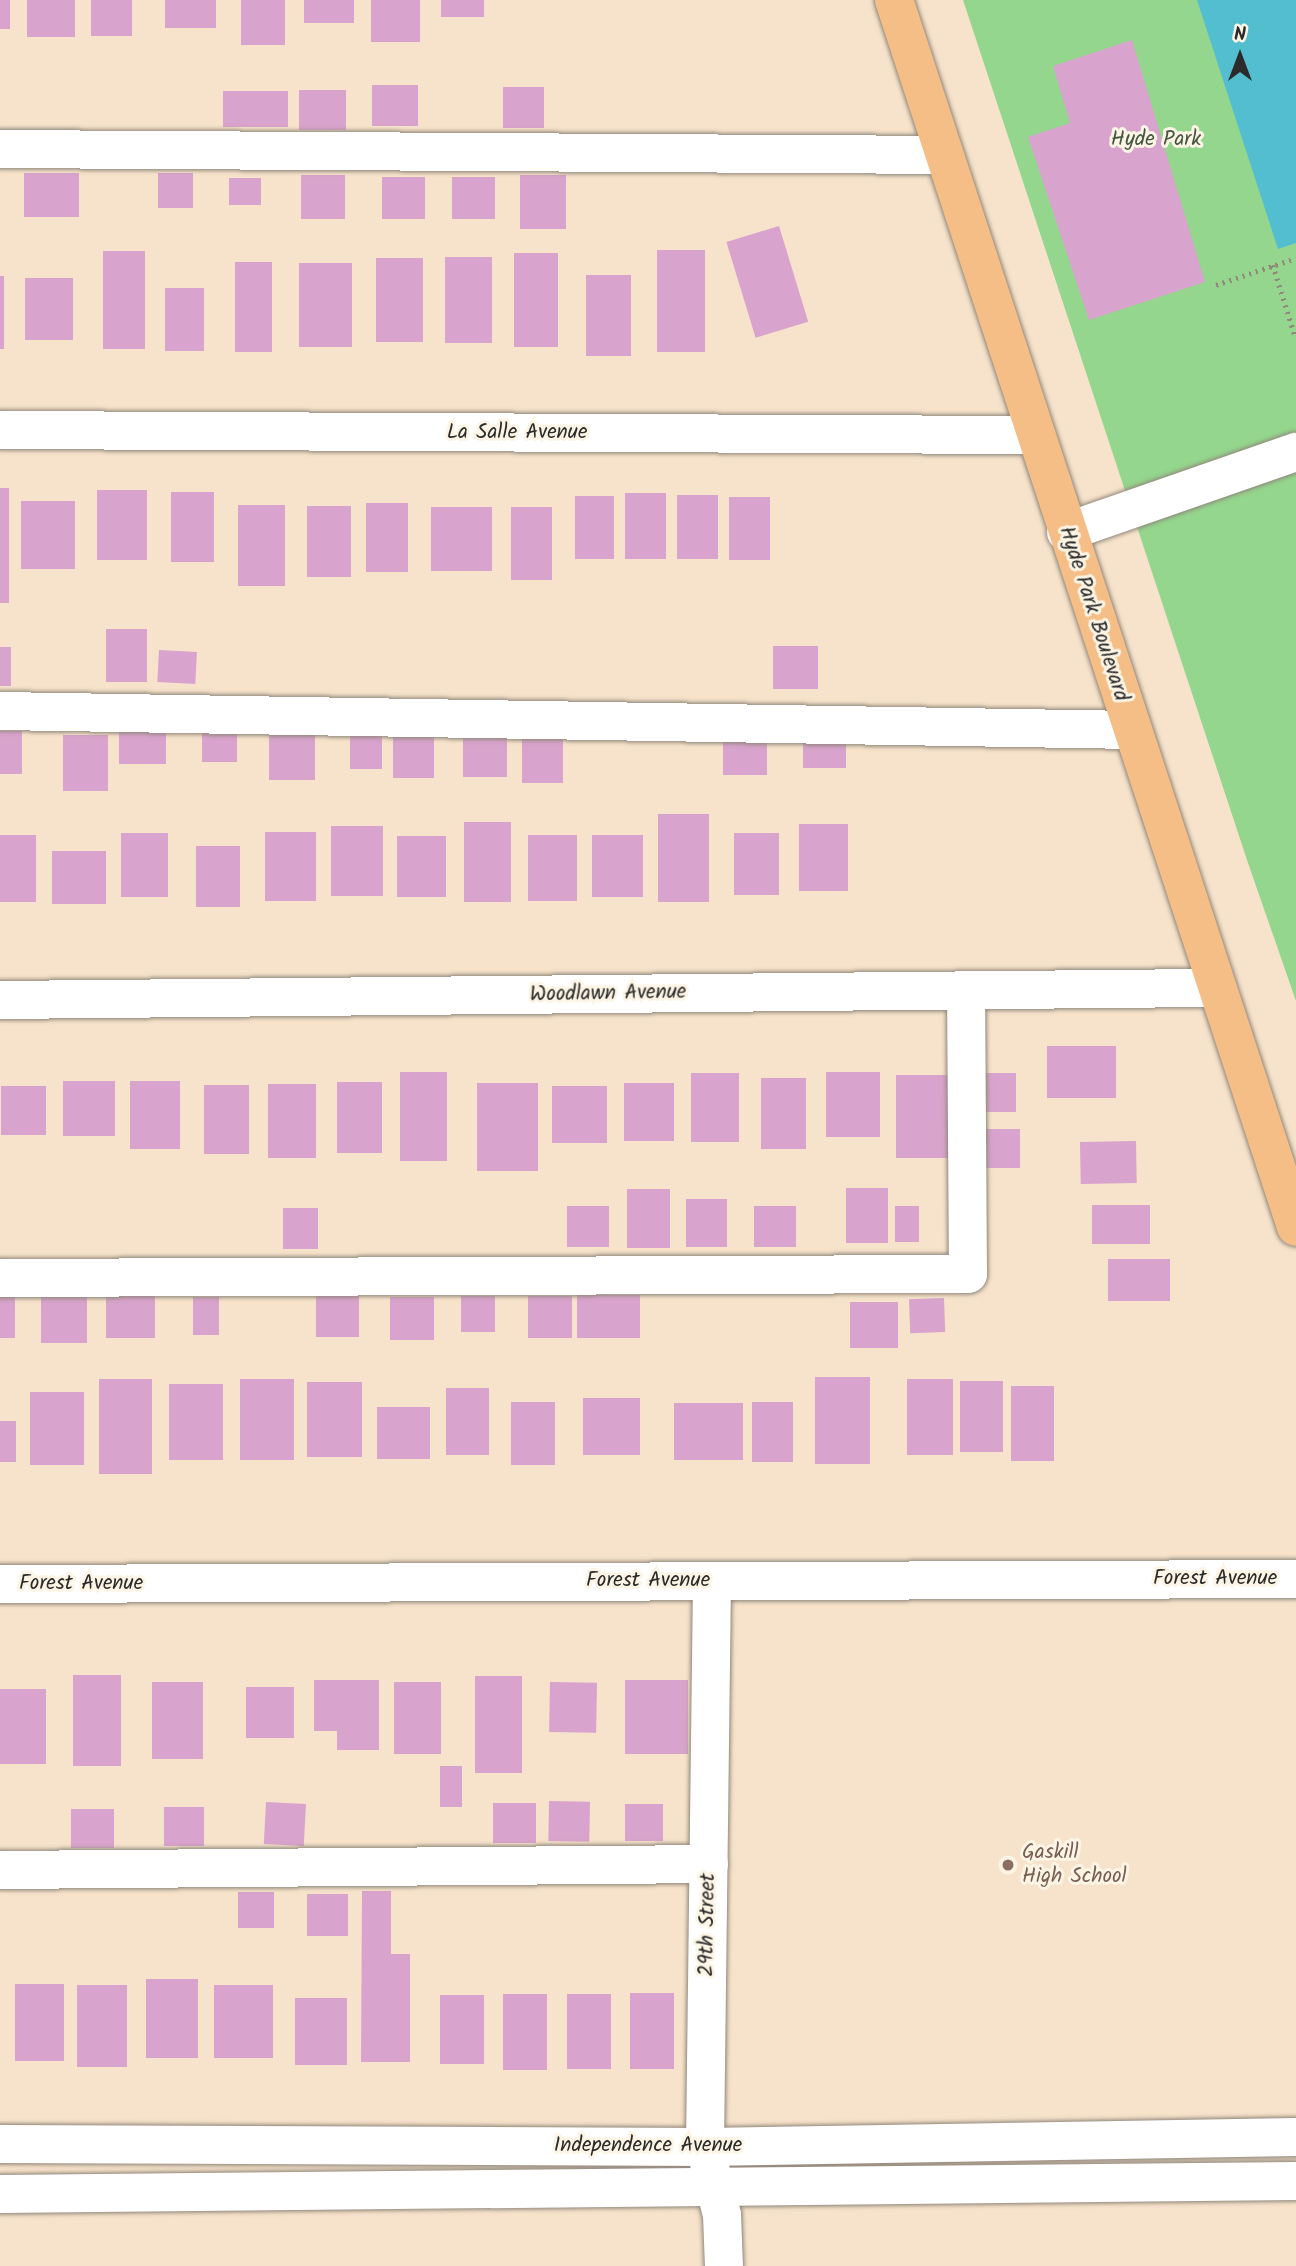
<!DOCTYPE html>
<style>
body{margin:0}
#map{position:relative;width:1296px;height:2266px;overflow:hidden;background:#f7e3cb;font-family:Kalam,sans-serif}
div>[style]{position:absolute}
.green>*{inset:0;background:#94d68d}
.water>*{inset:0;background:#53becf}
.building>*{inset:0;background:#d8a3cc;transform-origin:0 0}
.path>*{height:4.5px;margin-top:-2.25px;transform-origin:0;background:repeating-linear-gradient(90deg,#91877b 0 2px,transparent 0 7px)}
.roads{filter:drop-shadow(0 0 2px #91877b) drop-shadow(0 0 2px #91877b)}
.minor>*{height:38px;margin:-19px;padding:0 19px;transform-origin:19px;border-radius:19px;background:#fff}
.major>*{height:38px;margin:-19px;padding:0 19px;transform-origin:19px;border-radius:19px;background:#f6be87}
.dots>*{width:19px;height:19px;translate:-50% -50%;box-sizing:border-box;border:4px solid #fcf5e5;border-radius:50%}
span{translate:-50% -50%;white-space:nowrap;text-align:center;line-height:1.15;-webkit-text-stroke:6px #fcf5e5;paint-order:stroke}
.park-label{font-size:21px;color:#455644}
.street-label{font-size:21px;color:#2b2b2b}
.education-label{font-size:21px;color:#785e54}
.left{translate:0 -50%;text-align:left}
.north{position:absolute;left:1205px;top:21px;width:70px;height:70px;-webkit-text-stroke:5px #fcf5e5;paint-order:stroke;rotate:0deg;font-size:19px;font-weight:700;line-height:28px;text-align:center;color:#2b2b2b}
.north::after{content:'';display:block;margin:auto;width:24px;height:32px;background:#2b2b2b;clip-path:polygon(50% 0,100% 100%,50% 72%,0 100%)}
</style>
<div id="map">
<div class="green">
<i style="clip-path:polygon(963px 0,1296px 0,1296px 1001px,1248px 863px)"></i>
</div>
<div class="water">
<i style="clip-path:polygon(1197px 0,1296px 0,1296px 243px,1278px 249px)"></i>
</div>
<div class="building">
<i style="left:0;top:0;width:10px;height:29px"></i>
<i style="left:27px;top:0;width:48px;height:37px"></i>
<i style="left:91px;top:0;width:41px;height:36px"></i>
<i style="left:165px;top:0;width:51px;height:28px"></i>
<i style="left:241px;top:0;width:44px;height:45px"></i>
<i style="left:304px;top:0;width:50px;height:23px"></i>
<i style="left:371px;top:0;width:49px;height:42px"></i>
<i style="left:441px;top:0;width:43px;height:17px"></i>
<i style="clip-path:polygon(1132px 40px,1205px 282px,1089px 320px,1028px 137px,1070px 123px,1053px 66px)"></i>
<i style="left:372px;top:85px;width:46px;height:41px"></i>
<i style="left:503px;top:87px;width:41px;height:41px"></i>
<i style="left:299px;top:90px;width:47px;height:40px"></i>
<i style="left:223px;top:91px;width:65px;height:36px"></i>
<i style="left:24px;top:173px;width:55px;height:44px"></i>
<i style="left:158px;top:173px;width:35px;height:35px"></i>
<i style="left:301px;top:175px;width:44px;height:44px"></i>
<i style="left:520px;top:175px;width:46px;height:54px"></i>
<i style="left:382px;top:177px;width:43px;height:42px"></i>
<i style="left:452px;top:177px;width:43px;height:42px"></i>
<i style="left:229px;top:178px;width:32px;height:27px"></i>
<i style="left:779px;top:226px;width:100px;height:55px;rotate:73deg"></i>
<i style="left:657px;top:250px;width:48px;height:102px"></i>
<i style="left:103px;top:251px;width:42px;height:98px"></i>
<i style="left:514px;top:253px;width:44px;height:94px"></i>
<i style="left:445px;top:257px;width:47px;height:86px"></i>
<i style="left:376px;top:258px;width:47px;height:84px"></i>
<i style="left:235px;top:262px;width:37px;height:90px"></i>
<i style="left:299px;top:263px;width:53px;height:84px"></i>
<i style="left:586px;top:275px;width:45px;height:81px"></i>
<i style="left:0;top:276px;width:4px;height:73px"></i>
<i style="left:25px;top:278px;width:48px;height:62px"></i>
<i style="left:165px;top:288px;width:39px;height:63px"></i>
<i style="left:0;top:488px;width:9px;height:115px"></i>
<i style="left:97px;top:490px;width:50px;height:70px"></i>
<i style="left:171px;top:492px;width:43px;height:70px"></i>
<i style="left:625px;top:493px;width:41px;height:66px"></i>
<i style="left:677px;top:495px;width:41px;height:64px"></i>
<i style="left:575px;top:496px;width:39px;height:63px"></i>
<i style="left:729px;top:497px;width:41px;height:63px"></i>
<i style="left:21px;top:501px;width:54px;height:68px"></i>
<i style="left:366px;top:503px;width:42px;height:69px"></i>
<i style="left:238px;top:505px;width:47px;height:81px"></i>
<i style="left:307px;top:506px;width:44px;height:71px"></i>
<i style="left:431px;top:507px;width:61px;height:64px"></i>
<i style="left:511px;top:507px;width:41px;height:73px"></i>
<i style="left:106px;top:629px;width:41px;height:53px"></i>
<i style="left:773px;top:646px;width:45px;height:43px"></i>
<i style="left:0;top:647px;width:11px;height:39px"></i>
<i style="left:159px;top:650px;width:38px;height:32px;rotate:3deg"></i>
<i style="left:119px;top:728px;width:47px;height:36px"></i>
<i style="left:202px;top:730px;width:35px;height:32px"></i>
<i style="left:0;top:731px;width:22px;height:43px"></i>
<i style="left:269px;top:733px;width:46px;height:47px"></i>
<i style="left:803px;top:733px;width:43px;height:35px"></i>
<i style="left:63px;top:735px;width:45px;height:56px"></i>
<i style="left:350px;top:735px;width:32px;height:34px"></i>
<i style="left:393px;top:735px;width:41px;height:43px"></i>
<i style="left:522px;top:737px;width:41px;height:46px"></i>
<i style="left:463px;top:738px;width:44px;height:39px"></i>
<i style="left:723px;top:738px;width:44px;height:37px"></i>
<i style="left:658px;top:814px;width:51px;height:88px"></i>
<i style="left:464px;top:822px;width:47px;height:80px"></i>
<i style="left:799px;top:824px;width:49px;height:67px"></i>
<i style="left:331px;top:826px;width:52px;height:70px"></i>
<i style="left:265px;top:832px;width:51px;height:69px"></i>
<i style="left:121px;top:833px;width:47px;height:64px"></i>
<i style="left:734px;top:833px;width:45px;height:62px"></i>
<i style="left:0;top:835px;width:36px;height:67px"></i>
<i style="left:528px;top:835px;width:49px;height:66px"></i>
<i style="left:592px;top:835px;width:51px;height:62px"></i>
<i style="left:397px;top:836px;width:49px;height:61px"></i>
<i style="left:196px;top:846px;width:44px;height:61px"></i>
<i style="left:52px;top:851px;width:54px;height:53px"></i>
<i style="left:1047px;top:1046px;width:69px;height:52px"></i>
<i style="left:400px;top:1072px;width:47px;height:89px"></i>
<i style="left:826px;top:1072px;width:54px;height:65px"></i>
<i style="left:691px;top:1073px;width:48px;height:69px"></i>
<i style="left:978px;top:1073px;width:38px;height:39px"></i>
<i style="left:896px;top:1075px;width:54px;height:83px"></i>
<i style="left:761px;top:1078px;width:45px;height:71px"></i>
<i style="left:63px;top:1081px;width:52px;height:55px"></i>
<i style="left:130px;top:1081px;width:50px;height:68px"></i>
<i style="left:337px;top:1082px;width:45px;height:71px"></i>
<i style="left:477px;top:1083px;width:61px;height:88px"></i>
<i style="left:624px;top:1083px;width:50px;height:58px"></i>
<i style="left:268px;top:1084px;width:48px;height:74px"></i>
<i style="left:204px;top:1085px;width:45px;height:69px"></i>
<i style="left:1px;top:1086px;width:45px;height:49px"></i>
<i style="left:552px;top:1086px;width:55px;height:57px"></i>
<i style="left:982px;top:1129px;width:38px;height:39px"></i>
<i style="left:1136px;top:1141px;width:42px;height:56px;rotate:89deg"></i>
<i style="left:846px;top:1188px;width:42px;height:55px"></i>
<i style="left:627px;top:1189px;width:43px;height:59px"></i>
<i style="left:686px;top:1199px;width:41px;height:48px"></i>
<i style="left:1092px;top:1205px;width:58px;height:39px"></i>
<i style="left:567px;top:1206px;width:42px;height:41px"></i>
<i style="left:754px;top:1206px;width:42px;height:41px"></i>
<i style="left:895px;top:1206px;width:24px;height:36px"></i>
<i style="left:283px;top:1208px;width:35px;height:41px"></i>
<i style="left:1108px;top:1259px;width:62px;height:42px"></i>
<i style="left:577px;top:1295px;width:63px;height:43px"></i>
<i style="left:0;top:1296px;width:15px;height:42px"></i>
<i style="left:41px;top:1296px;width:46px;height:47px"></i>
<i style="left:106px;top:1296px;width:49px;height:42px"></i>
<i style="left:316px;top:1296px;width:43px;height:41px"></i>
<i style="left:461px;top:1296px;width:34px;height:36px"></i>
<i style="left:528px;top:1296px;width:44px;height:42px"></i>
<i style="left:193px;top:1297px;width:26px;height:38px"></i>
<i style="left:390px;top:1297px;width:44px;height:43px"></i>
<i style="left:944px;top:1298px;width:34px;height:35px;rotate:88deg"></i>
<i style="left:850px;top:1302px;width:48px;height:46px"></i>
<i style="left:815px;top:1377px;width:55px;height:87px"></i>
<i style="left:99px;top:1379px;width:53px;height:95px"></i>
<i style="left:240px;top:1379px;width:54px;height:81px"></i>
<i style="left:907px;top:1379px;width:46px;height:76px"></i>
<i style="left:960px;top:1381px;width:43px;height:71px"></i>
<i style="left:307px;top:1382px;width:55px;height:75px"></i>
<i style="left:169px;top:1384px;width:54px;height:76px"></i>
<i style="left:1011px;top:1386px;width:43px;height:75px"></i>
<i style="left:446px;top:1388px;width:43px;height:67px"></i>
<i style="left:30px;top:1392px;width:54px;height:73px"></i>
<i style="left:583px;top:1398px;width:57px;height:57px"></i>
<i style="left:511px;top:1402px;width:44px;height:63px"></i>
<i style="left:752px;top:1402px;width:41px;height:60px"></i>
<i style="left:674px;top:1403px;width:69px;height:57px"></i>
<i style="left:377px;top:1407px;width:53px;height:52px"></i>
<i style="left:0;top:1421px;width:16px;height:41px"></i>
<i style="left:73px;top:1675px;width:48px;height:91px"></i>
<i style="left:475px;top:1676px;width:47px;height:97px"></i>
<i style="clip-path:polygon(314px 1680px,379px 1680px,379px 1750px,337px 1750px,337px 1731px,314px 1731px)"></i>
<i style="left:688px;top:1680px;width:74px;height:63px;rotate:90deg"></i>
<i style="left:152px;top:1682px;width:51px;height:77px"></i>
<i style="left:394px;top:1682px;width:47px;height:72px"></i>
<i style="left:550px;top:1682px;width:47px;height:50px;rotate:1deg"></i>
<i style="left:246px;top:1687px;width:48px;height:51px"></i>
<i style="left:0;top:1689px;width:46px;height:75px"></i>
<i style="left:440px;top:1766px;width:22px;height:41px"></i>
<i style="left:549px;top:1801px;width:41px;height:40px;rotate:1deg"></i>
<i style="left:266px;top:1802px;width:40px;height:42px;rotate:3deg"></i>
<i style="left:536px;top:1803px;width:40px;height:43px;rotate:90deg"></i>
<i style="left:625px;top:1804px;width:38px;height:37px"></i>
<i style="left:164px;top:1807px;width:40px;height:39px"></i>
<i style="left:71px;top:1809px;width:43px;height:39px"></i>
<i style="clip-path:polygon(362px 1891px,391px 1891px,391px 1954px,410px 1954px,410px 2062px,361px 2062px)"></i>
<i style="left:238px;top:1892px;width:36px;height:36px"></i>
<i style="left:307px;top:1894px;width:41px;height:42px"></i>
<i style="left:146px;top:1979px;width:52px;height:79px"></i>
<i style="left:15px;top:1984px;width:49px;height:77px"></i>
<i style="left:77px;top:1985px;width:50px;height:82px"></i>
<i style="left:214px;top:1985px;width:59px;height:73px"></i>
<i style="left:630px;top:1993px;width:44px;height:76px"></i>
<i style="left:503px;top:1994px;width:44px;height:76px"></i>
<i style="left:567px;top:1994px;width:44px;height:75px"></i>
<i style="left:440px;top:1995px;width:44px;height:69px"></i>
<i style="left:295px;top:1998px;width:52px;height:67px"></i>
</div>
<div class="path">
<i style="left:1273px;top:265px;width:77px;rotate:72.7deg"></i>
<i style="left:1216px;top:285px;width:84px;rotate:-18.6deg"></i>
</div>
<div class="roads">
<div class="minor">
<i style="left:0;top:149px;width:944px;rotate:0.36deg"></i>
<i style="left:0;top:430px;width:1035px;rotate:0.28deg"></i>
<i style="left:1066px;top:532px;width:244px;rotate:-19.2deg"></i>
<i style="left:0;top:711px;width:1131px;rotate:0.96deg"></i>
<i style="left:0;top:1000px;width:1216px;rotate:-0.57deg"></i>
<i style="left:0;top:1278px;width:968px;rotate:-0.24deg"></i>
<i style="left:968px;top:1274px;width:283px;rotate:-90.4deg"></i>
<i style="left:712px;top:1581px;width:566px;rotate:90.71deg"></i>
<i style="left:705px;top:2147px;width:70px;rotate:76deg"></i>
<i style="left:722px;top:2215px;width:51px;rotate:87.8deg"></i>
<i style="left:0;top:1584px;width:1296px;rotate:-0.22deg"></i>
<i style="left:0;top:1870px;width:709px;rotate:-0.48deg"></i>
<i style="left:0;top:2144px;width:705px;rotate:0.24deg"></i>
<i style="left:705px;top:2147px;width:591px;rotate:-0.97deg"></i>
<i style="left:0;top:2194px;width:1296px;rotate:-0.57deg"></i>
</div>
<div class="major">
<i style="left:894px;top:0;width:1291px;rotate:71.86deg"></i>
</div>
</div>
<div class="dots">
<i style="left:1008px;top:1865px;background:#8d6e63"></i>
</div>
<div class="park-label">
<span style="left:1156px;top:140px">Hyde Park</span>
</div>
<div class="street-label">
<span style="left:517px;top:433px">La Salle Avenue</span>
<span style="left:1093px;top:614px;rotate:72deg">Hyde Park Boulevard</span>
<span style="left:608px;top:994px;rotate:-1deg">Woodlawn Avenue</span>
<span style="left:1215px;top:1579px">Forest Avenue</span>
<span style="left:648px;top:1581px">Forest Avenue</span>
<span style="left:81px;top:1584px">Forest Avenue</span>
<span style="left:708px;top:1925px;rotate:-89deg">29th Street</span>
<span style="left:648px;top:2146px">Independence Avenue</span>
</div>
<div class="education-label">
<span class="left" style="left:1022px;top:1865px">Gaskill<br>High School</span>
</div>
<div class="north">N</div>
</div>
